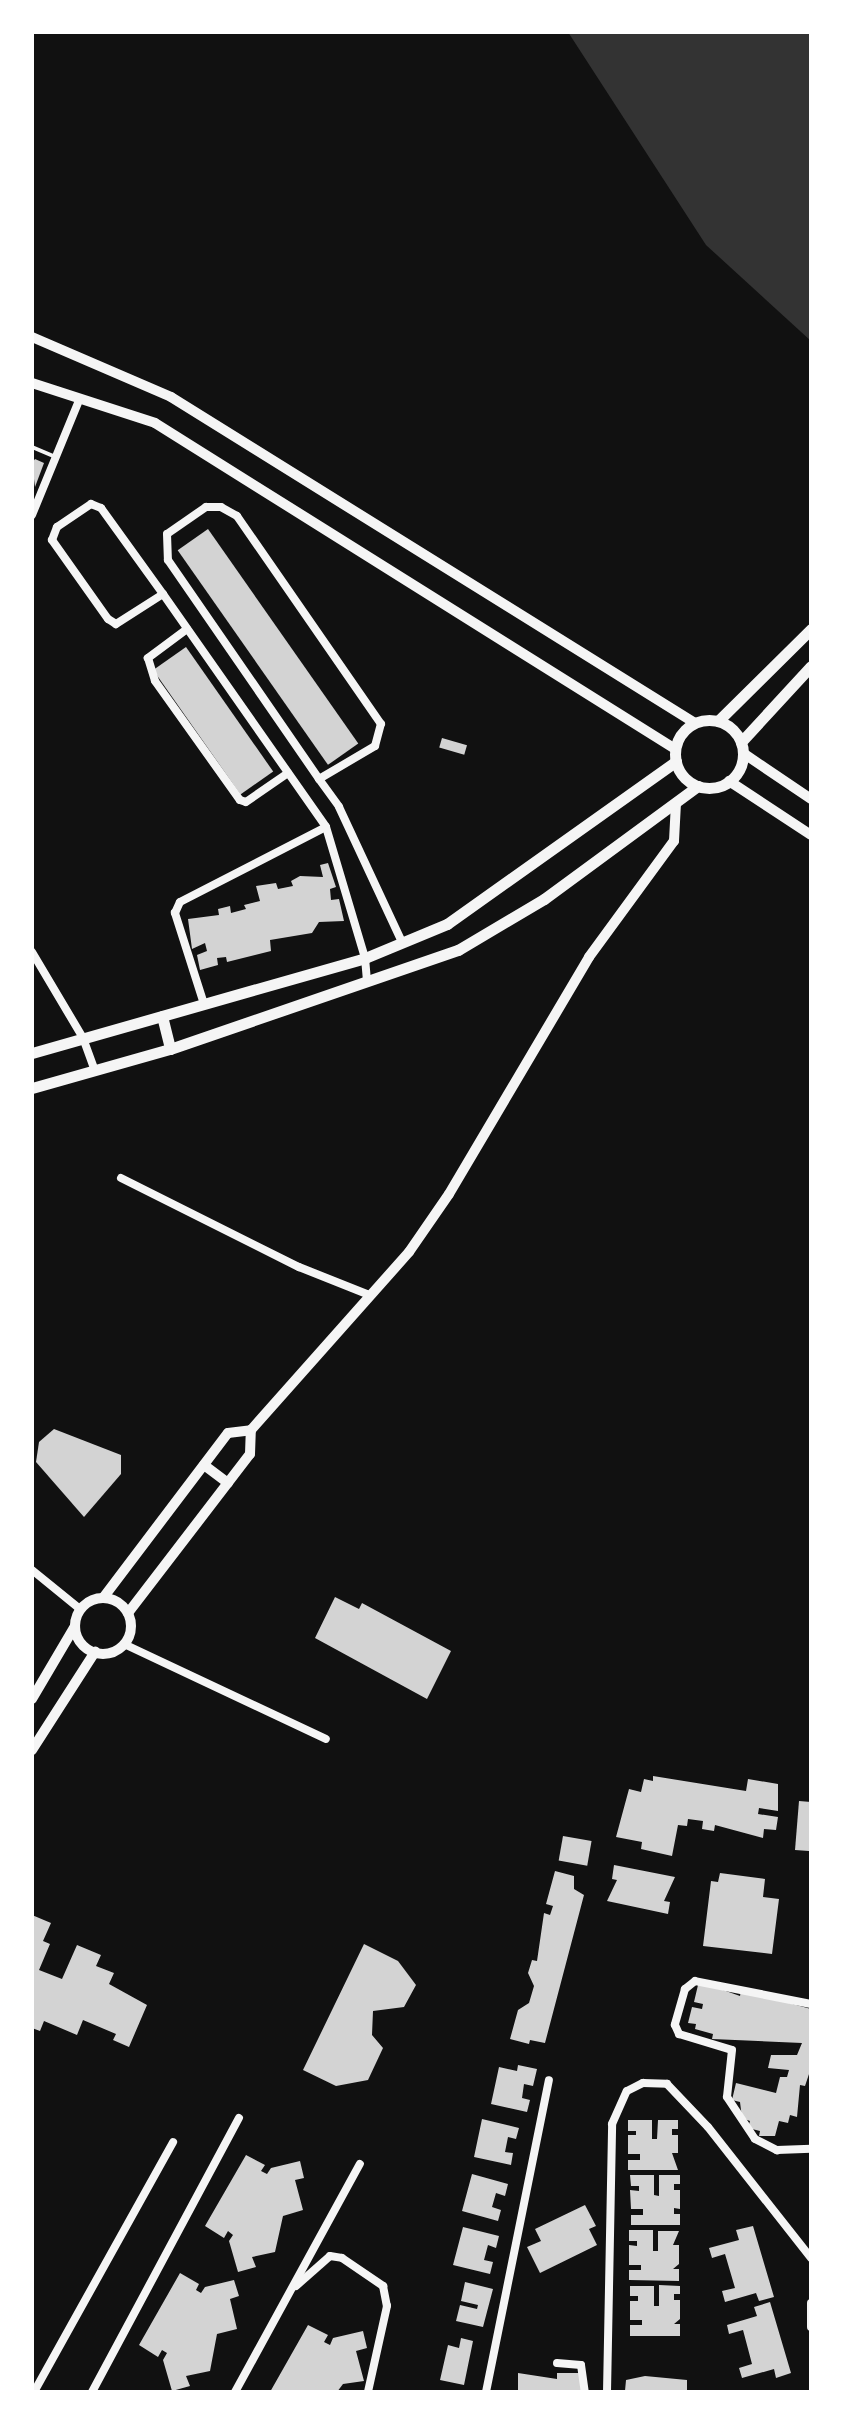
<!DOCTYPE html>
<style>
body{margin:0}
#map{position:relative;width:843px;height:2424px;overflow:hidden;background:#111;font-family:"Fira Sans Condensed",sans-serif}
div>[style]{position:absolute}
.water>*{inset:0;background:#333}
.building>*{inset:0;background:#d3d3d3;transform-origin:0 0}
.service>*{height:4px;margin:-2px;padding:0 2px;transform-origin:2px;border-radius:2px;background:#f5f5f5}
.minor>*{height:8px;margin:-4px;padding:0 4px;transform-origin:4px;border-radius:4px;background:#f5f5f5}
.tertiary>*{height:10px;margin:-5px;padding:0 5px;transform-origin:5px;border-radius:5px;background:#f5f5f5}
.tertiary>.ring{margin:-5px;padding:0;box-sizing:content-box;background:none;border:10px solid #f5f5f5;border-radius:50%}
.secondary>*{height:11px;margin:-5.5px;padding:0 5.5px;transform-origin:5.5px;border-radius:5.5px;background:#f5f5f5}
.secondary>.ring{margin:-5.5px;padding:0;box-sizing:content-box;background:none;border:11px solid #f5f5f5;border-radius:50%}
span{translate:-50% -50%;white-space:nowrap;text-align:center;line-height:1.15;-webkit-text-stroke:8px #fff;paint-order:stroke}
.frame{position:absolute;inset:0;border:34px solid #fff;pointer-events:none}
</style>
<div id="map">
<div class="water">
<i style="clip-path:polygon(568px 32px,811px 32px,811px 341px,706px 245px)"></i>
</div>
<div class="building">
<i style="clip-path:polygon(35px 459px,44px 463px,35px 487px,32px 463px)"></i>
<i style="left:208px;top:529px;width:262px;height:37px;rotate:55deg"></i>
<i style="left:186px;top:647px;width:152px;height:40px;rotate:55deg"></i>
<i style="left:442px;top:738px;width:26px;height:10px;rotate:16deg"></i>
<i style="clip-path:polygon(328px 863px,336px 887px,330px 889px,331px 900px,339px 899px,344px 921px,319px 922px,312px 933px,270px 940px,271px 951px,227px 962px,226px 957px,217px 958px,218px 965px,200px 970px,197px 955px,207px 951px,205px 943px,192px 949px,188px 919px,219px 915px,218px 909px,230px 906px,231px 913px,246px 909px,244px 905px,260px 901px,256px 886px,276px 883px,278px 889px,293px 886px,291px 881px,300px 876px,323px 877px,320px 865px)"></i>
<i style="clip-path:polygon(54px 1429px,121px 1455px,121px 1474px,84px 1517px,36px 1462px,39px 1442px)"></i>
<i style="clip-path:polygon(335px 1597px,359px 1609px,362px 1603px,451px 1651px,427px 1699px,315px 1638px)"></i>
<i style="clip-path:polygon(653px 1776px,746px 1791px,748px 1779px,778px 1784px,778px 1811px,759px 1808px,758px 1814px,778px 1817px,776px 1830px,764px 1829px,763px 1838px,715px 1825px,714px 1831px,702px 1829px,703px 1821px,688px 1819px,687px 1826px,678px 1825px,672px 1856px,641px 1849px,642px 1842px,616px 1837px,629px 1789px,641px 1792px,644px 1779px,653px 1781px)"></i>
<i style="clip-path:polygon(799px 1801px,811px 1802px,809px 1851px,795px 1850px)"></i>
<i style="left:563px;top:1836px;width:29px;height:25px;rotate:10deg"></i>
<i style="clip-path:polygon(614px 1865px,675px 1877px,664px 1901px,670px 1902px,668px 1914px,607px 1901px,617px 1880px,612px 1879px)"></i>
<i style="clip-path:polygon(555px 1871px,574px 1876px,574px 1889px,584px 1895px,545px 2043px,530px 2040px,529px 2044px,510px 2039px,518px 2010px,529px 2003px,534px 1986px,528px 1973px,532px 1960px,537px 1961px,544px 1913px,550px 1915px,553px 1906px,546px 1904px)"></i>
<i style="clip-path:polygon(720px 1873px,765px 1879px,763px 1897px,779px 1899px,772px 1954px,703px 1946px,711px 1881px,718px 1882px)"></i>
<i style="clip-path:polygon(32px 1915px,51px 1923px,43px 1941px,50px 1944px,39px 1970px,62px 1979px,77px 1945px,101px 1955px,96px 1966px,114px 1973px,109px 1984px,147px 2005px,129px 2047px,113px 2040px,116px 2034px,83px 2020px,77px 2035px,44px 2021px,40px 2031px,32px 2028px)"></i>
<i style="clip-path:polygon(364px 1944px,398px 1961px,416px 1985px,404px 2007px,373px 2011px,372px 2035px,383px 2048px,368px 2080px,336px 2086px,303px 2070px)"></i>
<i style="clip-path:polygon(706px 1984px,740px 1996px,741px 1990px,811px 2009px,811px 2068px,805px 2086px,800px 2085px,797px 2117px,790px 2115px,788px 2123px,779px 2121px,775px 2136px,759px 2136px,760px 2131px,748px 2128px,750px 2121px,742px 2118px,740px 2102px,732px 2100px,736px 2083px,776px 2093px,780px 2077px,787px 2077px,789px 2070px,768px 2068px,771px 2055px,797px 2055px,802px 2043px,712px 2039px,713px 2034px,695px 2029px,696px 2024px,688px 2023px,692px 2007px,702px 2009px,703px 2004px,694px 2002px,698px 1985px)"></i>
<i style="clip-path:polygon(518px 2065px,537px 2069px,533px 2086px,524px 2084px,522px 2098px,530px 2100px,527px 2112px,491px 2104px,499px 2067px,517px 2071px)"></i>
<i style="clip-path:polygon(482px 2119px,519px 2128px,516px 2139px,508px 2137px,505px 2152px,513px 2153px,511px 2165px,474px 2157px)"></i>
<i style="clip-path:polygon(628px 2120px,652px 2120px,652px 2139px,657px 2139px,658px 2120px,678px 2120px,678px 2129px,672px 2129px,672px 2135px,678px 2135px,678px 2153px,672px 2153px,678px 2170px,628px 2170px,628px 2160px,640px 2160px,640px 2154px,628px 2154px,628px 2135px,636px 2135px,636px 2131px,628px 2131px)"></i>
<i style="clip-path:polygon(246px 2155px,265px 2165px,261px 2171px,267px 2174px,271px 2168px,300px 2161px,304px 2178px,295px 2180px,303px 2210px,283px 2216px,275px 2252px,252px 2257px,256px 2267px,238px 2272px,229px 2241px,233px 2235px,228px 2231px,224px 2238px,205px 2226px)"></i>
<i style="clip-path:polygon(472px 2174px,508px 2184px,505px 2196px,496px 2193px,492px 2207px,501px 2210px,498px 2221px,462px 2211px)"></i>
<i style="clip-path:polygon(630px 2175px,654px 2175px,654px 2195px,659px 2196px,659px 2175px,680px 2175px,680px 2184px,674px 2184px,674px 2190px,680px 2190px,680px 2209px,674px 2208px,674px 2214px,680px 2214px,680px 2225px,631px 2225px,631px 2215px,643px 2215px,643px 2209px,631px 2209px,630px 2190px,639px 2191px,639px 2186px,631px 2186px)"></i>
<i style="clip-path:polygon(585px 2205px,596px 2226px,589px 2229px,597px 2245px,540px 2273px,527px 2247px,541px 2241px,535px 2229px)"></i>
<i style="clip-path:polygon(753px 2226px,774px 2297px,759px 2301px,756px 2293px,725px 2302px,722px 2291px,735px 2288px,725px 2254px,712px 2258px,709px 2248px,739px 2240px,736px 2230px)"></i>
<i style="clip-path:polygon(463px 2227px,499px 2236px,496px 2248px,488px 2245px,484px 2260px,493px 2262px,490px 2274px,453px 2265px)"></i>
<i style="clip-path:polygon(629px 2230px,653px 2230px,653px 2251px,658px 2251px,658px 2231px,679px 2231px,673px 2245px,679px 2245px,679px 2264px,673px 2269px,679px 2269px,679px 2281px,629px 2280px,629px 2270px,641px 2270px,641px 2265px,629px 2265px,629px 2245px,637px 2246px,637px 2241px,629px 2241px)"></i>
<i style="clip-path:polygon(180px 2273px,199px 2284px,196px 2290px,201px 2293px,205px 2287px,234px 2280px,239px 2296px,230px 2299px,237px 2329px,217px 2334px,210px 2371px,186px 2376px,190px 2386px,172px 2391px,163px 2360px,167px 2353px,162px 2350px,158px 2357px,139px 2345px)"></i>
<i style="clip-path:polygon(465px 2282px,493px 2289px,483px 2327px,456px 2321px,460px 2305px,477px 2309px,478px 2305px,461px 2301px)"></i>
<i style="clip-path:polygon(659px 2285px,680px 2286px,680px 2294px,674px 2294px,674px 2300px,680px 2300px,680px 2319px,674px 2324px,680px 2324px,680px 2336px,630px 2336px,630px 2325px,642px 2325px,642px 2320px,630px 2320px,630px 2301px,638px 2301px,638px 2296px,630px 2296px,630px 2286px,654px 2286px,654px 2306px,659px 2306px)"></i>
<i style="clip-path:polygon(770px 2302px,791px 2373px,776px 2378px,774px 2369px,742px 2378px,739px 2368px,752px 2364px,743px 2330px,729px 2334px,727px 2325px,757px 2316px,754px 2307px)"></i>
<i style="clip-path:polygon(308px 2325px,328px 2335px,324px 2342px,330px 2345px,333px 2338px,363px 2331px,367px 2348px,356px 2351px,364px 2381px,343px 2384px,337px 2392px,270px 2392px)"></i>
<i style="clip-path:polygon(461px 2338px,473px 2341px,464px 2385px,440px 2380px,448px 2345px,459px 2348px)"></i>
<i style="clip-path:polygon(518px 2373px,557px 2379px,557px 2373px,581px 2373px,582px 2392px,518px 2392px)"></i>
<i style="clip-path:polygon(645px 2376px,687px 2380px,687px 2391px,625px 2391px,626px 2380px)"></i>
</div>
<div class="service">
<i style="left:32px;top:447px;width:25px;rotate:23deg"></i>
</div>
<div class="minor">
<i style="left:32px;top:515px;width:126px;rotate:-67.7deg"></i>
<i style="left:163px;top:594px;width:56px;rotate:147.4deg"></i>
<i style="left:116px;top:624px;width:9px;rotate:-148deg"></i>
<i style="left:108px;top:619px;width:97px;rotate:-125.3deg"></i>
<i style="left:52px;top:540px;width:14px;rotate:-69deg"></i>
<i style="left:57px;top:527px;width:41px;rotate:-34.1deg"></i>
<i style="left:91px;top:504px;width:11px;rotate:22deg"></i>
<i style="left:101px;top:508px;width:106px;rotate:54.2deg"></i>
<i style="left:163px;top:594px;width:284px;rotate:55deg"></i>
<i style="left:326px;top:827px;width:137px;rotate:73.4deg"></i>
<i style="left:365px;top:958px;width:23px;rotate:85deg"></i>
<i style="left:187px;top:629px;width:49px;rotate:143.4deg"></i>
<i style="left:148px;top:658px;width:24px;rotate:73deg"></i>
<i style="left:155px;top:681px;width:146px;rotate:54.5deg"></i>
<i style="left:240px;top:800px;width:6px;rotate:18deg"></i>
<i style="left:246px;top:802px;width:51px;rotate:-34.6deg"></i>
<i style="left:319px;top:779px;width:65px;rotate:-30.5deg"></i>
<i style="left:375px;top:746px;width:23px;rotate:-75deg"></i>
<i style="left:381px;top:724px;width:253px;rotate:-124.7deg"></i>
<i style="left:237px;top:516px;width:18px;rotate:-151deg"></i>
<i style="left:221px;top:507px;width:15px;rotate:180deg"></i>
<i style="left:206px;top:507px;width:47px;rotate:145.3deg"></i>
<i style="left:167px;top:534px;width:26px;rotate:88deg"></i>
<i style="left:168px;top:560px;width:266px;rotate:55.4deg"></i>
<i style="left:319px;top:779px;width:34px;rotate:54deg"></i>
<i style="left:339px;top:807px;width:149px;rotate:65deg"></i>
<i style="left:32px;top:952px;width:100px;rotate:59.3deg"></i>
<i style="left:83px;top:1038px;width:35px;rotate:70deg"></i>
<i style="left:204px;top:1004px;width:96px;rotate:-107.7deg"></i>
<i style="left:175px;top:913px;width:12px;rotate:-66deg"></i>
<i style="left:180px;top:902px;width:164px;rotate:-27.2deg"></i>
<i style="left:121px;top:1178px;width:199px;rotate:26.6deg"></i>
<i style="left:299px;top:1267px;width:73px;rotate:21.7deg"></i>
<i style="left:32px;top:1570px;width:62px;rotate:39.1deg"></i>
<i style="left:124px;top:1644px;width:223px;rotate:25.2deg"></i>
<i style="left:811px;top:2004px;width:118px;rotate:-168.8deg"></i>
<i style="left:695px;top:1981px;width:13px;rotate:141deg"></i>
<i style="left:685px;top:1989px;width:37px;rotate:106deg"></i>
<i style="left:675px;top:2025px;width:10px;rotate:66deg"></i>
<i style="left:679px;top:2034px;width:55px;rotate:16.8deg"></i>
<i style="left:732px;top:2050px;width:47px;rotate:96.1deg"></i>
<i style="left:727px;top:2097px;width:50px;rotate:56.3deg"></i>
<i style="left:755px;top:2139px;width:25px;rotate:27deg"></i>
<i style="left:777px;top:2150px;width:34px;rotate:-2deg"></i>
<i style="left:296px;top:2286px;width:45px;rotate:-41.4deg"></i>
<i style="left:330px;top:2256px;width:12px;rotate:9deg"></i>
<i style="left:342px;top:2258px;width:50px;rotate:34.3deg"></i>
<i style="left:383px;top:2286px;width:20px;rotate:79deg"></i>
<i style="left:387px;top:2306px;width:88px;rotate:102.5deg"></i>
<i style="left:811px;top:2303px;width:24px;rotate:90deg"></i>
<i style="left:557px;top:2363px;width:24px;rotate:5deg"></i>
<i style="left:581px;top:2365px;width:27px;rotate:82deg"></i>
<i style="left:34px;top:2392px;width:286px;rotate:-60.9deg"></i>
<i style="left:92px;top:2392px;width:311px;rotate:-61.8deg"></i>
<i style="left:235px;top:2392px;width:260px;rotate:-61.3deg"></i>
<i style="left:486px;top:2392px;width:318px;rotate:-78.6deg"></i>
<i style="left:607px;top:2392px;width:268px;rotate:-88.9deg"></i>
<i style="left:612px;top:2124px;width:36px;rotate:-66deg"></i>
<i style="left:627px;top:2091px;width:18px;rotate:-27deg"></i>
<i style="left:643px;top:2083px;width:24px;rotate:2deg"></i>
<i style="left:667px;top:2084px;width:59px;rotate:46.4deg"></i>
<i style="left:708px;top:2127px;width:167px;rotate:51.8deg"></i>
</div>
<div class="tertiary">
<i style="left:32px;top:337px;width:151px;rotate:23.3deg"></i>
<i style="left:171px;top:397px;width:617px;rotate:31.89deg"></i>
<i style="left:32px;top:383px;width:129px;rotate:18deg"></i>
<i style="left:155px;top:423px;width:614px;rotate:32.08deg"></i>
<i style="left:743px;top:753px;width:82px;rotate:34.1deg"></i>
<i style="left:729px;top:781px;width:98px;rotate:33.4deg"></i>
<i style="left:204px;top:1465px;width:30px;rotate:37deg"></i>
<i style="left:103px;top:1598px;width:207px;rotate:-52.9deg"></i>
<i style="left:228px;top:1433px;width:23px;rotate:-7deg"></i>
<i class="ring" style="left:75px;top:1598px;width:46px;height:46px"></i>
<i style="left:128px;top:1613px;width:200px;rotate:-52.5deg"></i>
<i style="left:250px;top:1454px;width:24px;rotate:-88deg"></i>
<i style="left:251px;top:1430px;width:238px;rotate:-48.4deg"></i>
<i style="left:409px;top:1252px;width:70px;rotate:-55.4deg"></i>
<i style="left:449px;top:1194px;width:275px;rotate:-59.4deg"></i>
<i style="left:589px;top:957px;width:144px;rotate:-53.8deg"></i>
<i style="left:674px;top:841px;width:38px;rotate:-87deg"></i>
<i style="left:32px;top:1699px;width:85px;rotate:-59.5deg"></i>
<i style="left:32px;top:1750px;width:117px;rotate:-57.3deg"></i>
</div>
<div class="secondary">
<i class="ring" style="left:675px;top:720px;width:57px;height:57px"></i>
<i style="left:718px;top:721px;width:131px;rotate:-44.7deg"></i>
<i style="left:741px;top:742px;width:103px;rotate:-47.4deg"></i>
<i style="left:162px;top:1016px;width:34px;rotate:76deg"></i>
<i style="left:32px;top:1053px;width:346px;rotate:-15.9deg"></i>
<i style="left:365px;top:958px;width:89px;rotate:-22.5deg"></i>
<i style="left:447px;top:924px;width:281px;rotate:-35.4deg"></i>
<i style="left:32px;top:1088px;width:143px;rotate:-15.8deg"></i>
<i style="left:170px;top:1049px;width:305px;rotate:-19deg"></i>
<i style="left:458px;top:950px;width:100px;rotate:-30.7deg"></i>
<i style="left:544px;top:899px;width:191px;rotate:-36.3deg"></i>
</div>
<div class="frame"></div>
</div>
